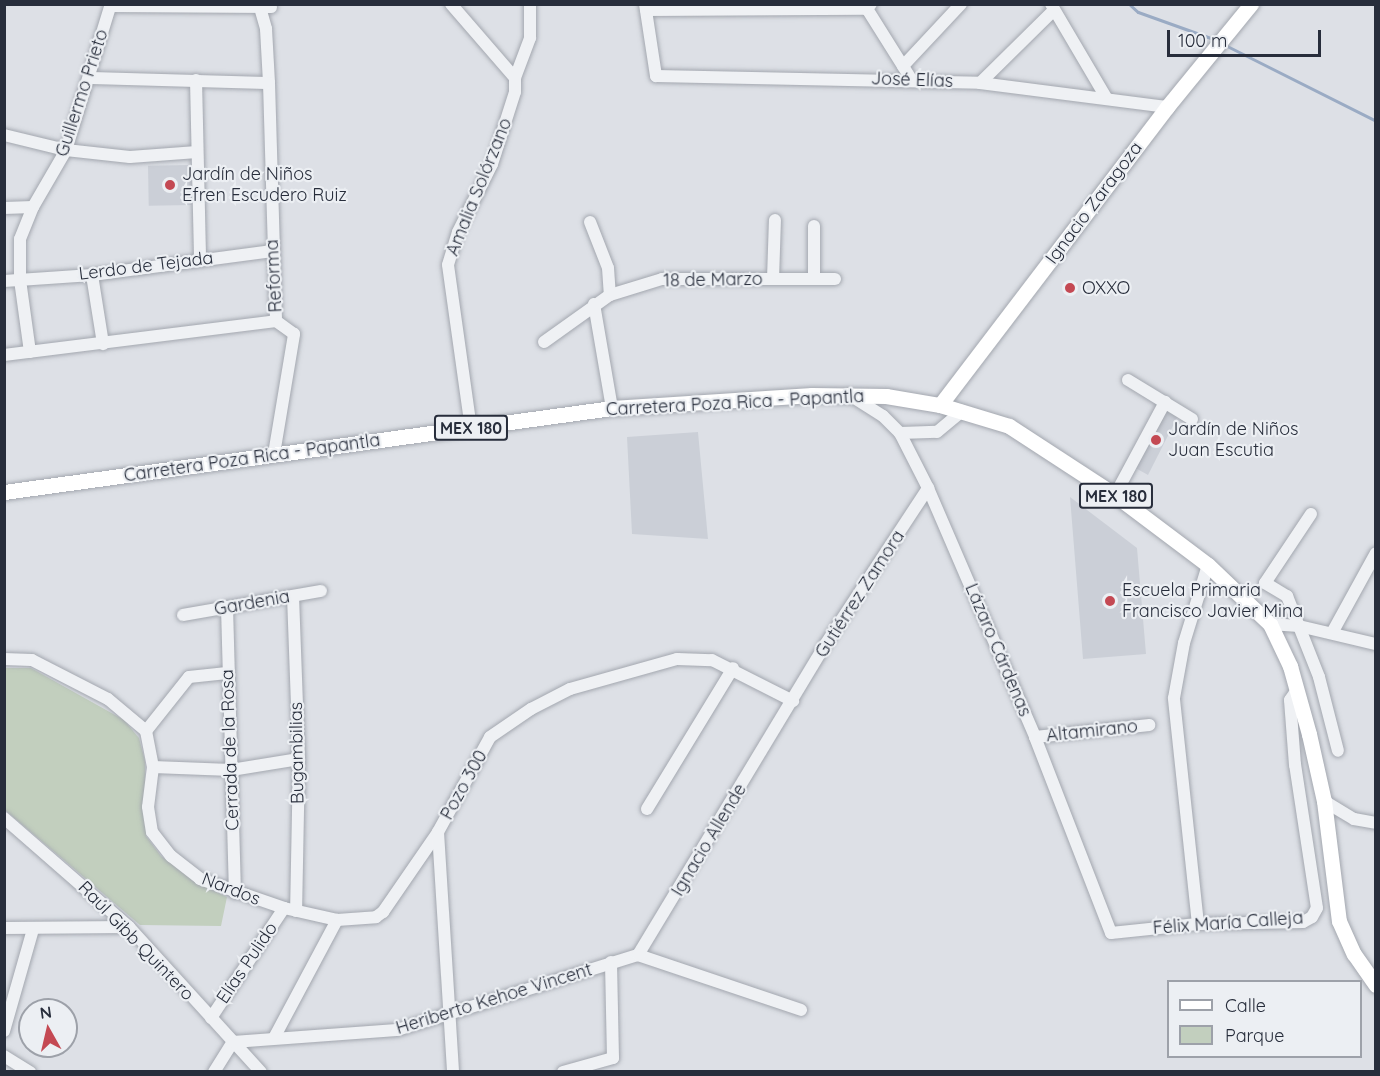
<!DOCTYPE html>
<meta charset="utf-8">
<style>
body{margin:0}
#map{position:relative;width:1380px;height:1076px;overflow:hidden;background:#dde0e6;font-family:Quicksand,sans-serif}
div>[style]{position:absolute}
.built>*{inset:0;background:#cbcfd7;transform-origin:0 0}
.green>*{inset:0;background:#c2cfbe}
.stream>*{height:3px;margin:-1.5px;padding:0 1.5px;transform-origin:1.5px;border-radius:1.5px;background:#9aabc4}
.roads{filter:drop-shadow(0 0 2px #a3a7af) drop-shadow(0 0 2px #a3a7af)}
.minor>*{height:12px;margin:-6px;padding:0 6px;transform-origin:6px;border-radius:6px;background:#eff1f4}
.major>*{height:15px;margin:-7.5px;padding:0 7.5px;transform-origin:7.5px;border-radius:7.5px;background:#fff}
.dots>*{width:16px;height:16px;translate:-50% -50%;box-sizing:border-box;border:3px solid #eceff3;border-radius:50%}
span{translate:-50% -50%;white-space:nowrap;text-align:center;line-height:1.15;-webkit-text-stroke:4.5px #eceff3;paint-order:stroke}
.shield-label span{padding:2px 4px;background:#eceff3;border:2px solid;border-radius:4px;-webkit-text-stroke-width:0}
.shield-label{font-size:16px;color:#272d3b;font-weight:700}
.street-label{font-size:18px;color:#272d3b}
.poi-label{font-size:18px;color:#272d3b}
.left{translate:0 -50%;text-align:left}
.frame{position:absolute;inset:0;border:6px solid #272d3b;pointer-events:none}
.legend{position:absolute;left:1167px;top:980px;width:195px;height:78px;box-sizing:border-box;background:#eceff3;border:2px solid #9da1a9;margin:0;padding:8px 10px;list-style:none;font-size:18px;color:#272d3b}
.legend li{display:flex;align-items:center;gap:12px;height:30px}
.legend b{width:30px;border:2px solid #9da1a9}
.north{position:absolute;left:18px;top:998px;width:60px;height:60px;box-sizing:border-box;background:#eceff3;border:2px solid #9da1a9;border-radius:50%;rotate:352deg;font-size:16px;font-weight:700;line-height:24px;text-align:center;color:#272d3b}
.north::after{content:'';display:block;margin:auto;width:21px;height:27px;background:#c44953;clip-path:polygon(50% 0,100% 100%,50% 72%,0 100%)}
.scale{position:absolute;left:1167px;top:30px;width:154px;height:27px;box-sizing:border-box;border:3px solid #272d3b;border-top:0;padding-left:8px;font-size:18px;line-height:21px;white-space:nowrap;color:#272d3b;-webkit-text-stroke:4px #eceff3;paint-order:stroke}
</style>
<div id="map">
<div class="built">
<i style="left:191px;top:165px;width:40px;height:43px;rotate:89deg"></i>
<i style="clip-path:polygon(1165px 407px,1179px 414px,1148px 475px,1132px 466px)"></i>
<i style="clip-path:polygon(698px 432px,708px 539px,632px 534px,627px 437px)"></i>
<i style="clip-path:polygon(1070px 497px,1137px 548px,1146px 654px,1083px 659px)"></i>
</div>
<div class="green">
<i style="clip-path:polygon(4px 668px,31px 668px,124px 720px,139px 738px,145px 761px,146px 836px,161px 856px,195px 882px,227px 897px,221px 926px,140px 925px,5px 810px)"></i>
</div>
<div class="stream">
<i style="left:1129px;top:4px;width:12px;rotate:42deg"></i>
<i style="left:1138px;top:12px;width:83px;rotate:19.7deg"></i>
<i style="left:1225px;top:45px;width:169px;rotate:26.7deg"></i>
</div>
<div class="roads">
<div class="minor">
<i style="left:259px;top:4px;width:26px;rotate:74deg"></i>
<i style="left:266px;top:29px;width:54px;rotate:86.8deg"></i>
<i style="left:269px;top:83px;width:238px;rotate:88.3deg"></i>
<i style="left:451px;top:4px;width:98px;rotate:49.1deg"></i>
<i style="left:515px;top:78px;width:14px;rotate:90deg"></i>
<i style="left:515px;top:92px;width:76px;rotate:107.7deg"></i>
<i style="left:492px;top:164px;width:76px;rotate:116.6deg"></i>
<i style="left:458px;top:232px;width:34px;rotate:107deg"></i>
<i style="left:448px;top:265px;width:165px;rotate:82deg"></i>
<i style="left:645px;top:4px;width:73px;rotate:81.3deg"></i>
<i style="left:656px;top:76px;width:324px;rotate:1.2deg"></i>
<i style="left:980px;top:83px;width:189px;rotate:7.3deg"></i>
<i style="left:864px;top:4px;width:89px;rotate:57.9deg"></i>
<i style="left:1051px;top:4px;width:110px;rotate:59.5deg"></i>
<i style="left:110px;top:6px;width:161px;rotate:0.4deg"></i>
<i style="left:646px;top:10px;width:220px;rotate:-0.3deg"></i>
<i style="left:866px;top:9px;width:7px;rotate:-45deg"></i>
<i style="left:903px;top:66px;width:85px;rotate:-46.9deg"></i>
<i style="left:89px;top:78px;width:180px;rotate:1.6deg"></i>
<i style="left:515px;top:78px;width:43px;rotate:-69.4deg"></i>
<i style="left:530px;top:38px;width:34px;rotate:-90deg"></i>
<i style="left:196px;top:80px;width:179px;rotate:88.7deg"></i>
<i style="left:980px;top:83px;width:104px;rotate:-44.6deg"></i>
<i style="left:4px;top:135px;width:64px;rotate:13.6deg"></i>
<i style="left:66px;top:150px;width:64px;rotate:6.2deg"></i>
<i style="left:130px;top:157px;width:67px;rotate:-4.3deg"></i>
<i style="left:4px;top:208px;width:29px;rotate:-2deg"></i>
<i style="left:590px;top:222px;width:49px;rotate:68.6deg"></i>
<i style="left:608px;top:268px;width:27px;rotate:86deg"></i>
<i style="left:814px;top:226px;width:52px;rotate:90deg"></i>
<i style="left:92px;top:275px;width:70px;rotate:80.9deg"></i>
<i style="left:773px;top:279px;width:59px;rotate:-88.1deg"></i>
<i style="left:4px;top:281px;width:88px;rotate:-3.9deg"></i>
<i style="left:92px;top:275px;width:182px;rotate:-7.6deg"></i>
<i style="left:594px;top:304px;width:106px;rotate:80.2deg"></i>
<i style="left:544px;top:342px;width:81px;rotate:-35.5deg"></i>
<i style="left:610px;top:295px;width:54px;rotate:-17.1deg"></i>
<i style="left:662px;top:279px;width:173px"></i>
<i style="left:30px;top:352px;width:73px;rotate:-97.9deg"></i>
<i style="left:20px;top:280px;width:41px;rotate:-90deg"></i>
<i style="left:20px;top:239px;width:35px;rotate:-68deg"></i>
<i style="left:33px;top:207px;width:66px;rotate:-59.9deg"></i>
<i style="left:66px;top:150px;width:153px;rotate:-72.9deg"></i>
<i style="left:4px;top:355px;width:274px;rotate:-7.1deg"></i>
<i style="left:1128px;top:380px;width:75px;rotate:31.4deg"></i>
<i style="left:848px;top:394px;width:41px;rotate:32.2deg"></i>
<i style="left:883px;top:416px;width:24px;rotate:45deg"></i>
<i style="left:900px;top:433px;width:62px;rotate:63deg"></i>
<i style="left:928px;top:488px;width:271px;rotate:66.7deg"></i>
<i style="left:1035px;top:737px;width:210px;rotate:68.8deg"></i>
<i style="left:1111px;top:933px;width:87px;rotate:-5.9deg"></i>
<i style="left:1198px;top:924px;width:105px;rotate:-1.1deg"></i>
<i style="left:1303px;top:922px;width:10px;rotate:-29deg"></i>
<i style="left:1312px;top:917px;width:10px;rotate:-61deg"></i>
<i style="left:1317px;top:908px;width:145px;rotate:-98.7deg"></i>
<i style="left:1295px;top:765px;width:65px;rotate:-94.4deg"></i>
<i style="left:1290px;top:700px;width:12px;rotate:-55deg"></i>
<i style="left:900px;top:433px;width:37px;rotate:-2deg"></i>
<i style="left:937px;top:432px;width:33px;rotate:-40deg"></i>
<i style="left:274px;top:454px;width:122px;rotate:-80.5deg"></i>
<i style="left:294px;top:334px;width:22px;rotate:-144deg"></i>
<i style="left:1115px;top:495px;width:106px;rotate:-61.7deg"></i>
<i style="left:1311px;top:514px;width:83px;rotate:123.7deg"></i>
<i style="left:1265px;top:583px;width:26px;rotate:31deg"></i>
<i style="left:1287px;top:596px;width:87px;rotate:68.4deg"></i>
<i style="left:1319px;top:677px;width:76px;rotate:75.6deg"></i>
<i style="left:293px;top:596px;width:163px;rotate:87.9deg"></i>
<i style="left:299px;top:759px;width:152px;rotate:91.1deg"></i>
<i style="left:227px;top:607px;width:286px;rotate:88.4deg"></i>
<i style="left:183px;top:615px;width:140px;rotate:-9.9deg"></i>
<i style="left:1270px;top:624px;width:29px;rotate:4deg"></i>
<i style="left:1299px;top:626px;width:79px;rotate:13.2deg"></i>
<i style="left:1332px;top:633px;width:91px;rotate:-61.2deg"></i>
<i style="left:4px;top:659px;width:28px;rotate:2deg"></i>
<i style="left:32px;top:660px;width:85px;rotate:27.2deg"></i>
<i style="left:108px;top:699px;width:50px;rotate:40.1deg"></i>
<i style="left:146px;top:731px;width:37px;rotate:79deg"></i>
<i style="left:153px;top:767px;width:40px;rotate:97.1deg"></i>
<i style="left:148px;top:807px;width:25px;rotate:81deg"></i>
<i style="left:152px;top:832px;width:31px;rotate:52deg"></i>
<i style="left:171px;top:856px;width:37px;rotate:38deg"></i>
<i style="left:200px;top:879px;width:89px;rotate:19deg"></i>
<i style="left:284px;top:908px;width:54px;rotate:12.8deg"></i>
<i style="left:337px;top:920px;width:39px;rotate:-4deg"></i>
<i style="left:376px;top:917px;width:9px;rotate:-36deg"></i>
<i style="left:383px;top:912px;width:97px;rotate:-55.5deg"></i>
<i style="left:438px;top:832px;width:108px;rotate:-61.3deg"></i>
<i style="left:490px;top:737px;width:50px;rotate:-34.3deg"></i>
<i style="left:531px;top:709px;width:44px;rotate:-27.1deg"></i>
<i style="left:570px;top:689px;width:111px;rotate:-15.7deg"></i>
<i style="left:677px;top:659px;width:35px;rotate:2deg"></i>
<i style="left:712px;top:660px;width:91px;rotate:26.8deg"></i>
<i style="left:146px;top:731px;width:69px;rotate:-51.5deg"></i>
<i style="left:189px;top:677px;width:38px;rotate:-6deg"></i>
<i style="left:1035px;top:737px;width:115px;rotate:-6deg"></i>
<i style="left:153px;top:767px;width:78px;rotate:2.2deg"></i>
<i style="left:231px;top:770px;width:69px;rotate:-9.2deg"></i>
<i style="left:1324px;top:801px;width:35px;rotate:31deg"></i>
<i style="left:1354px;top:819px;width:22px;rotate:10deg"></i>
<i style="left:647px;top:809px;width:165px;rotate:-58.6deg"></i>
<i style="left:4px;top:818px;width:166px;rotate:41.1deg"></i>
<i style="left:129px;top:927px;width:196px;rotate:47.7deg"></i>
<i style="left:438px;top:832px;width:240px;rotate:86.4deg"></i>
<i style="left:1198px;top:924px;width:227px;rotate:-96.1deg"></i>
<i style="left:1174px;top:698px;width:56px;rotate:-79.7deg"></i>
<i style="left:1184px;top:643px;width:82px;rotate:-72.9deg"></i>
<i style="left:4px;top:928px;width:125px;rotate:-0.5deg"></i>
<i style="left:638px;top:955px;width:172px;rotate:18.6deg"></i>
<i style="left:211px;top:1018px;width:132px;rotate:-56.4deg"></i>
<i style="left:4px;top:1031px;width:106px;rotate:-74.1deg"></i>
<i style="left:274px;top:1038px;width:134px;rotate:-61.9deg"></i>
<i style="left:4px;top:1056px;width:31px;rotate:32deg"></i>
<i style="left:214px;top:1072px;width:36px;rotate:-58deg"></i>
<i style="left:233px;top:1042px;width:164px;rotate:-4.2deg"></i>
<i style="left:397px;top:1030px;width:252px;rotate:-17.3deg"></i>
<i style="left:638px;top:955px;width:362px;rotate:-58.9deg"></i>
<i style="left:825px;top:645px;width:188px;rotate:-56.7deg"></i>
<i style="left:563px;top:1072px;width:52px;rotate:-15.6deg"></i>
<i style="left:613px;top:1058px;width:96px;rotate:-91.2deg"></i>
</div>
<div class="major">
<i style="left:940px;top:405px;width:375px;rotate:-52.7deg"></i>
<i style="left:1167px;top:107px;width:133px;rotate:-50.8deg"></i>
<i style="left:4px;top:492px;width:614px;rotate:-7.87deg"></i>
<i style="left:612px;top:408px;width:200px;rotate:-3.7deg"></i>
<i style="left:812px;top:395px;width:74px;rotate:0.8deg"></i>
<i style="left:886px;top:396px;width:55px;rotate:9.5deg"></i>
<i style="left:940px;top:405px;width:72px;rotate:16.9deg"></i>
<i style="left:1009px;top:426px;width:126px;rotate:33.1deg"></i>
<i style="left:1115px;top:495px;width:116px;rotate:37deg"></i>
<i style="left:1208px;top:565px;width:86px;rotate:43.6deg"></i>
<i style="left:1270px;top:624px;width:47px;rotate:64.5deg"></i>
<i style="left:1290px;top:666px;width:71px;rotate:74.4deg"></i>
<i style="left:1309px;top:734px;width:69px;rotate:77.4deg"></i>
<i style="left:1324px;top:801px;width:121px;rotate:82.9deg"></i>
<i style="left:1339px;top:921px;width:36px;rotate:66deg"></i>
<i style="left:1354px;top:954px;width:38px;rotate:55deg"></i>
</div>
</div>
<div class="dots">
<i style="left:170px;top:185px;background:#c44953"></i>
<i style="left:1070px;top:288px;background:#c44953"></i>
<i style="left:1156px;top:440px;background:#c44953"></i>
<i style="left:1110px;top:601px;background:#c44953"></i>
</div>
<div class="shield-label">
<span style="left:471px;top:428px">MEX 180</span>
<span style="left:1116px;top:496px">MEX 180</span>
</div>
<div class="street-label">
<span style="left:912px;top:80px;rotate:2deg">José Elías</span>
<span style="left:82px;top:93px;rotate:-72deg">Guillermo Prieto</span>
<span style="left:479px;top:187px;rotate:-68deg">Amalia Solórzano</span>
<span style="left:1094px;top:203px;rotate:-53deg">Ignacio Zaragoza</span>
<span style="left:146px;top:266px;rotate:-7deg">Lerdo de Tejada</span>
<span style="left:274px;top:276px;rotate:-93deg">Reforma</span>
<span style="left:713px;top:280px;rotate:-1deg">18 de Marzo</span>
<span style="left:735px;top:403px;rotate:-3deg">Carretera Poza Rica - Papantla</span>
<span style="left:252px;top:458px;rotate:-8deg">Carretera Poza Rica - Papantla</span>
<span style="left:860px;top:594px;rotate:-57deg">Gutiérrez Zamora</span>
<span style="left:252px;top:603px;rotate:-10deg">Gardenia</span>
<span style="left:998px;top:650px;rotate:67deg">Lázaro Cárdenas</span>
<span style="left:1092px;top:731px;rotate:-6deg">Altamirano</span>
<span style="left:230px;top:750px;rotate:-92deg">Cerrada de la Rosa</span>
<span style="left:297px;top:753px;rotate:-91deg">Bugambilias</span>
<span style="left:464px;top:785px;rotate:-61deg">Pozo 300</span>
<span style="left:709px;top:840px;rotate:-59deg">Ignacio Allende</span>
<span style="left:231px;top:889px;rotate:21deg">Nardos</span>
<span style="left:1228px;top:923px;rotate:-4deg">Félix María Calleja</span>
<span style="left:136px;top:941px;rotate:46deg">Raúl Gibb Quintero</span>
<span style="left:247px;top:963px;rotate:-56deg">Elías Pulido</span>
<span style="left:494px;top:999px;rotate:-17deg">Heriberto Kehoe Vincent</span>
</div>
<div class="poi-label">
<span class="left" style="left:182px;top:185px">Jardín de Niños<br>Efren Escudero Ruiz</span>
<span class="left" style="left:1082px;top:288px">OXXO</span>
<span class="left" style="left:1168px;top:440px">Jardín de Niños<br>Juan Escutia</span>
<span class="left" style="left:1122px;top:601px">Escuela Primaria<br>Francisco Javier Mina</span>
</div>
<div class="frame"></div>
<ul class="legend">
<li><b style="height:8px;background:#fff"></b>Calle</li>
<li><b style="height:16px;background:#c2cfbe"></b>Parque</li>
</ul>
<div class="north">N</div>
<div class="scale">100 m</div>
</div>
